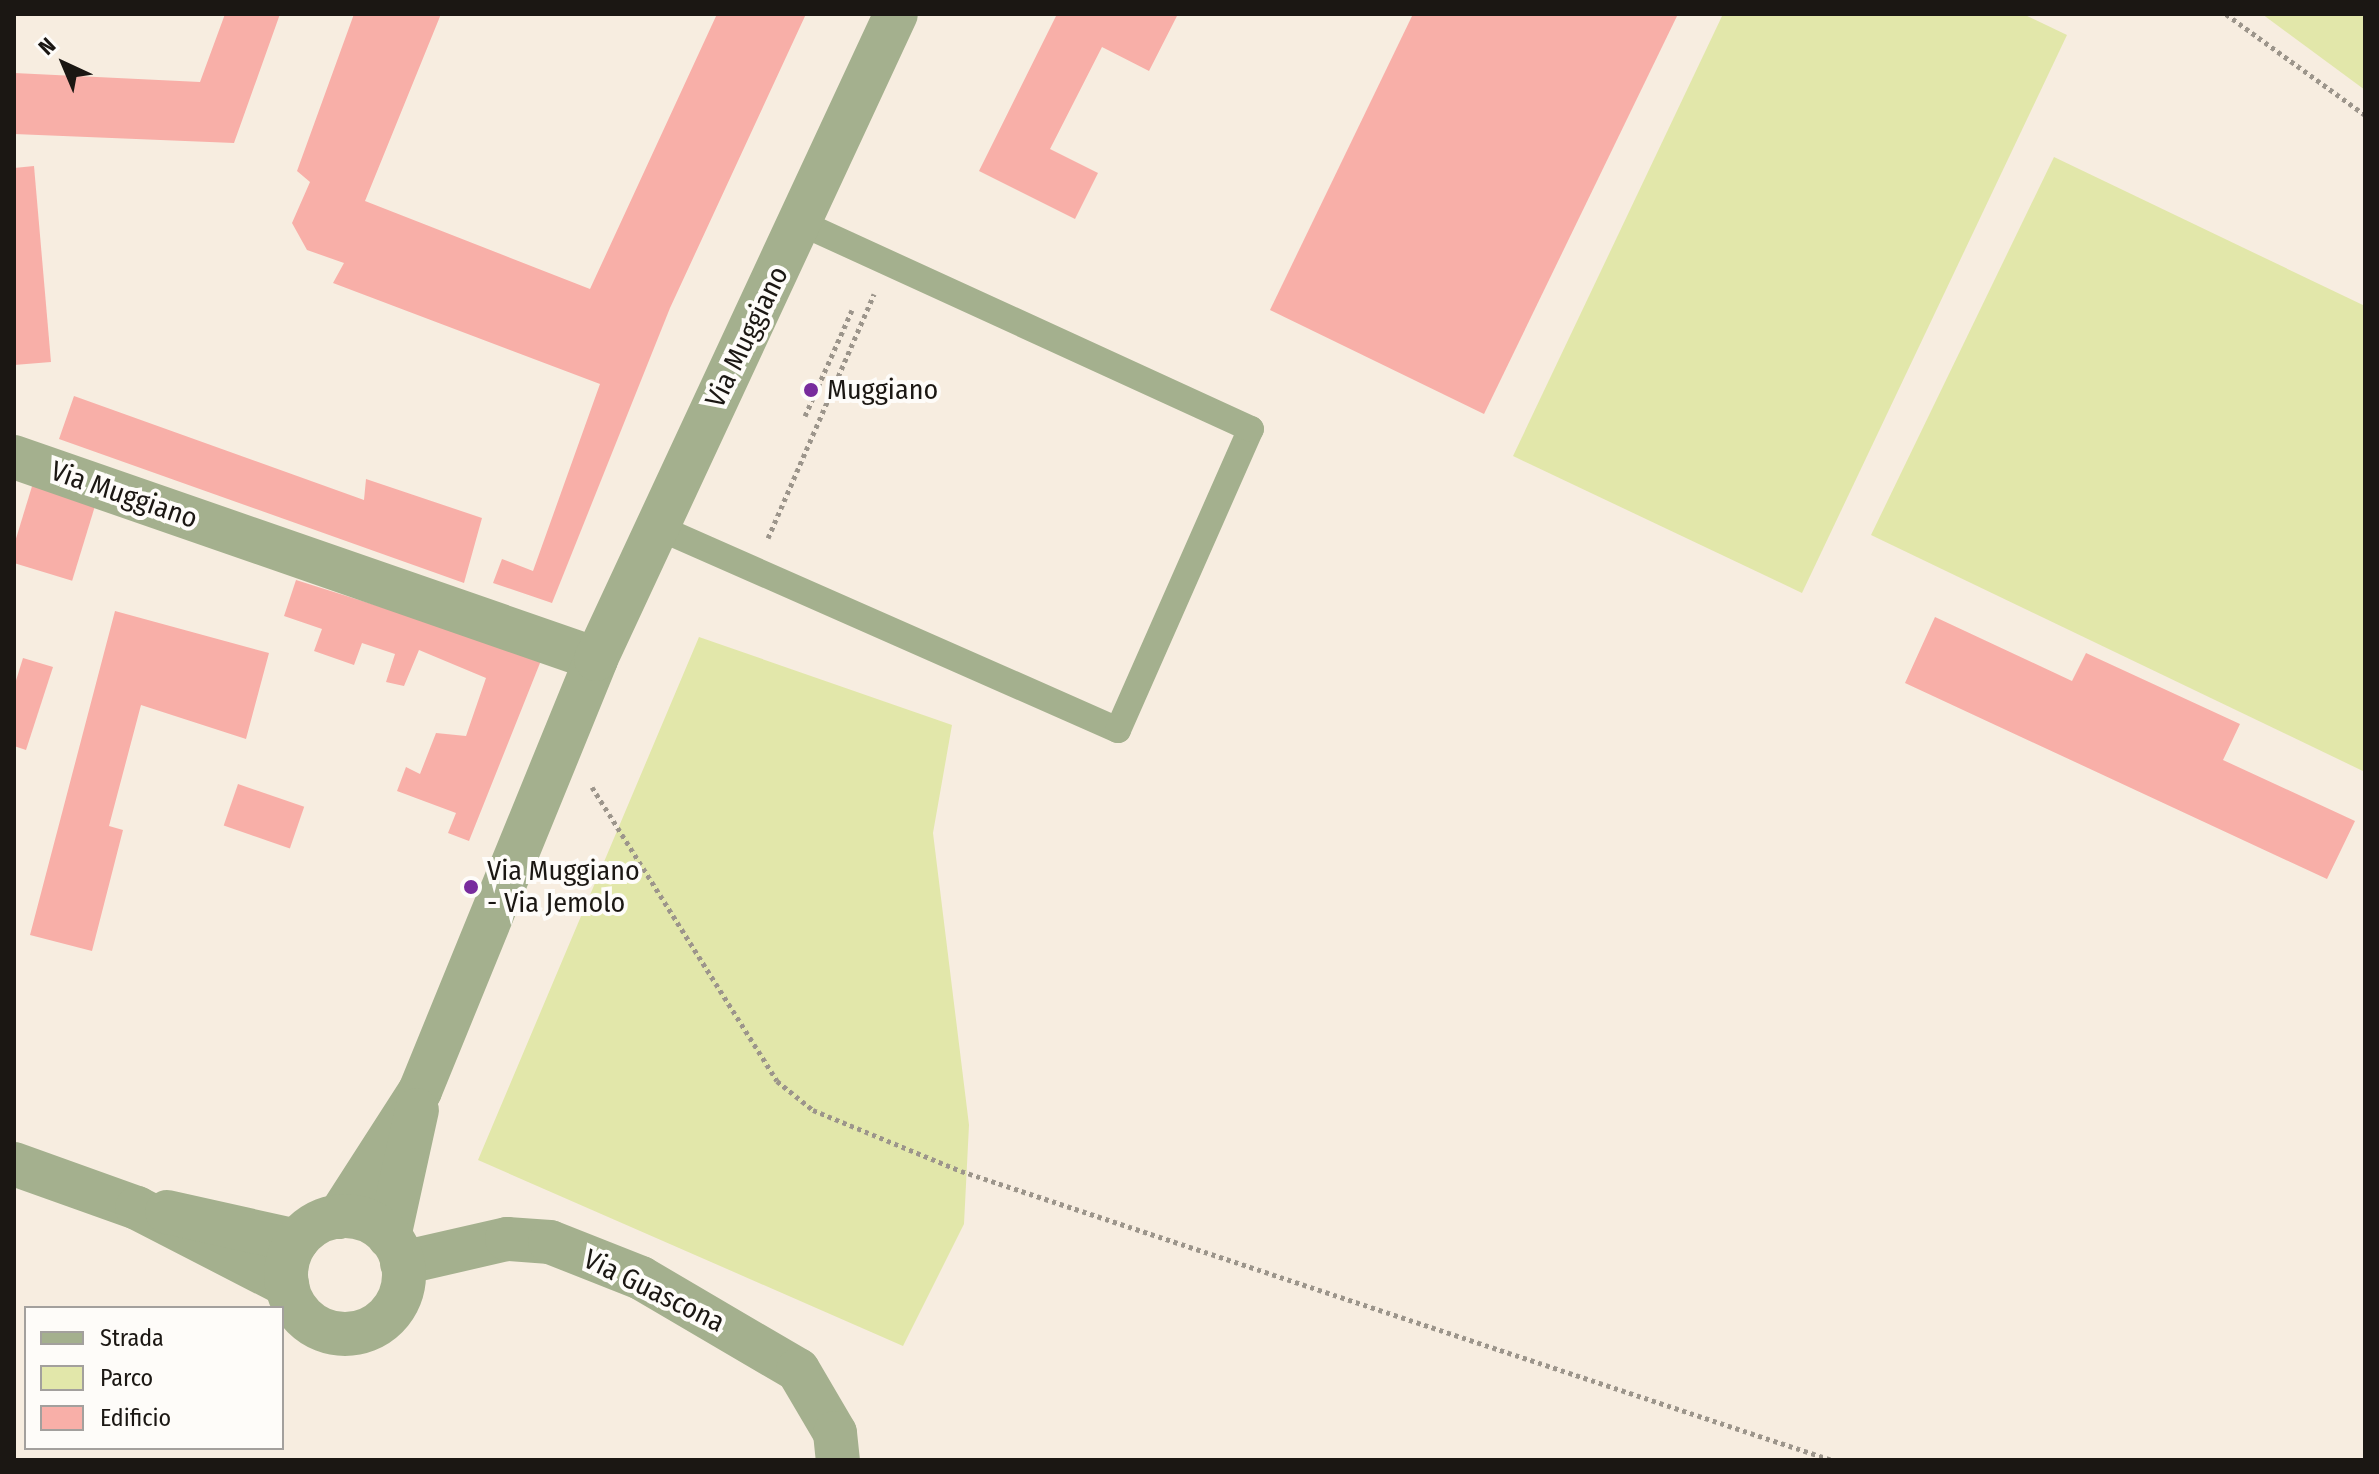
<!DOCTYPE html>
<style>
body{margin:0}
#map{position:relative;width:2379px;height:1474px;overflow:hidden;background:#f7ede0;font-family:"Fira Sans Condensed",sans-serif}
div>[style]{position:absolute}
.green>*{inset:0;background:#e2e7aa}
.building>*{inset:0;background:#f8afa8;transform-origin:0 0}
.path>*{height:5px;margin-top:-2.5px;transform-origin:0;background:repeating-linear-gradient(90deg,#9c958b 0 4px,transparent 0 8px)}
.service>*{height:26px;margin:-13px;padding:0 13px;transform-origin:13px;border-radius:13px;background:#a4b08e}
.minor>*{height:44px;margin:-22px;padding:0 22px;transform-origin:22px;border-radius:22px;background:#a4b08e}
.tertiary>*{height:44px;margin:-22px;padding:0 22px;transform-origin:22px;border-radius:22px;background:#a4b08e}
.tertiary>.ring{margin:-22px;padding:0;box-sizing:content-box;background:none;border:44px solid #a4b08e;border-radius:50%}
.dots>*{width:22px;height:22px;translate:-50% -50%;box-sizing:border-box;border:4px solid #fefcf9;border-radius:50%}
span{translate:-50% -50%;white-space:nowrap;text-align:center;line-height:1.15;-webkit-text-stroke:8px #fefcf9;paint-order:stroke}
.street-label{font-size:28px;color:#1b1713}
.poi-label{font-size:28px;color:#1b1713}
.left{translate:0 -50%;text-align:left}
.frame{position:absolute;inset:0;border:16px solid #1b1713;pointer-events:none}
.legend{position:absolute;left:24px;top:1306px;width:260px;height:144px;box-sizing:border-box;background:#fefcf9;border:2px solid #a3a09d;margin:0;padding:10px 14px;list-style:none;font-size:24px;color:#1b1713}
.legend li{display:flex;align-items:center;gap:16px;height:40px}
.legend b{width:40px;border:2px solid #a3a09d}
.north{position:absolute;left:24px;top:24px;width:80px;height:80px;-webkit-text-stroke:6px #fefcf9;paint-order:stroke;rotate:316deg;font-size:22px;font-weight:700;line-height:32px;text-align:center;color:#1b1713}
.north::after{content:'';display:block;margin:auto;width:28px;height:36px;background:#1b1713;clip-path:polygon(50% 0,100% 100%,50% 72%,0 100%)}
</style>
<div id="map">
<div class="green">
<i style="clip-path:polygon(1723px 14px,2023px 14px,2067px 35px,1802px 593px,1513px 456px)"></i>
<i style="clip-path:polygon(2262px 14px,2365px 14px,2365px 90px)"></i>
<i style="clip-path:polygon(2054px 157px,2365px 306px,2365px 772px,1871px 535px)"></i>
<i style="clip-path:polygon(699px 637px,952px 725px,933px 833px,969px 1125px,964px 1224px,903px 1346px,478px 1160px)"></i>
</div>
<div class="building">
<i style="clip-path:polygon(225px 14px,280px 14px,234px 143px,14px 134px,14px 73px,200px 82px)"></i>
<i style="clip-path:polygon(354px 14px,441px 14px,365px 201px,590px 289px,717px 14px,806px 14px,670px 308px,552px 603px,493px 583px,502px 559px,533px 571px,600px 384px,333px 283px,344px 263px,307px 250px,292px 223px,310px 182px,297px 171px)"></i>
<i style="clip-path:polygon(1057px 14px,1178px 14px,1149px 71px,1102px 47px,1050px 149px,1098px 173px,1075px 219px,979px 171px)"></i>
<i style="clip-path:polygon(1413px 14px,1678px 14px,1484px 414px,1270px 310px)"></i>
<i style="clip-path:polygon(34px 166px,51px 362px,14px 365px,14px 168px)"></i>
<i style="clip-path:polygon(74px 396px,364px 500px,366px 479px,482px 518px,464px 583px,59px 439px)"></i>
<i style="left:33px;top:483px;width:66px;height:82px;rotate:17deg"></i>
<i style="clip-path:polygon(296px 580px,542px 658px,469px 841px,448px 833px,456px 813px,397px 791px,406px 767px,420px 774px,436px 733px,466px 736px,486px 678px,419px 650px,404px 686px,386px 682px,395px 654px,362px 643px,354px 665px,314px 651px,322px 629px,284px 616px)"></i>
<i style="clip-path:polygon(115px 611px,269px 653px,246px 739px,141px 705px,109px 826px,123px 830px,92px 951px,30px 935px)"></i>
<i style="clip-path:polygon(1935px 617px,2072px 681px,2086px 653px,2240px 724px,2223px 760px,2355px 821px,2327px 879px,1905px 683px)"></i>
<i style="clip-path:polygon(23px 658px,53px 667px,26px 750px,14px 746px,14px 687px)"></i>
<i style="left:238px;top:784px;width:70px;height:44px;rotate:19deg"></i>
</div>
<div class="path">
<i style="left:2226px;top:14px;width:172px;rotate:36deg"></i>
<i style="left:805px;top:416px;width:116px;rotate:-66.1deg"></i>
<i style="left:768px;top:538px;width:266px;rotate:-66.5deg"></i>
<i style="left:592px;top:787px;width:347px;rotate:57.8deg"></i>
<i style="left:777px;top:1081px;width:46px;rotate:38.9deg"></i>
<i style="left:813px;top:1110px;width:160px;rotate:22.4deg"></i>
<i style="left:961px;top:1171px;width:918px;rotate:18.36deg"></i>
</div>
<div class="service">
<i style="left:655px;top:526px;width:506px;rotate:23.78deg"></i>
<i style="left:1118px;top:730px;width:329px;rotate:-66.2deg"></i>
<i style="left:1251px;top:429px;width:494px;rotate:-155.4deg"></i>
</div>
<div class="minor">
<i style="left:14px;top:457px;width:616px;rotate:19.14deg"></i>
<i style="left:339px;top:1217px;width:150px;rotate:-57.3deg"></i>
<i style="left:420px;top:1091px;width:466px;rotate:-67.8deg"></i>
<i style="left:596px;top:659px;width:711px;rotate:-65.06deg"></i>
<i style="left:389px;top:1237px;width:130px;rotate:-77.6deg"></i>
<i style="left:402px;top:1263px;width:108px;rotate:-12.9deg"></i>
<i style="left:507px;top:1239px;width:43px;rotate:4deg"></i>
<i style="left:550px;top:1242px;width:98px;rotate:21.6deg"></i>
<i style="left:641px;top:1278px;width:182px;rotate:30.4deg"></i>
<i style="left:798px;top:1370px;width:73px;rotate:59.6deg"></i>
<i style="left:835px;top:1433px;width:27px;rotate:84deg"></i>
</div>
<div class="tertiary">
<i style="left:14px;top:1164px;width:131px;rotate:19.7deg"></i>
<i style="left:137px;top:1208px;width:169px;rotate:27.2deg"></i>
<i style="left:167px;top:1212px;width:133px;rotate:12.6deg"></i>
<i class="ring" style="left:286px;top:1216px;width:74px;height:74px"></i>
</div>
<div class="dots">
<i style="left:811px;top:390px;background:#782b9d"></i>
<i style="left:471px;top:887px;background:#782b9d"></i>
</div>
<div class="street-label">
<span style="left:747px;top:337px;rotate:-64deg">Via Muggiano</span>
<span style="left:124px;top:495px;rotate:19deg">Via Muggiano</span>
<span style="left:654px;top:1291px;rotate:26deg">Via Guascona</span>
</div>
<div class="poi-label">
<span class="left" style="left:827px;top:390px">Muggiano</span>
<span class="left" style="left:487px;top:887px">Via Muggiano<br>- Via Jemolo</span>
</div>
<div class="frame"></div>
<ul class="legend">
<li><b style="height:10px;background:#a4b08e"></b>Strada</li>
<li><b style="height:22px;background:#e2e7aa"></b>Parco</li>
<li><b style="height:22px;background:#f8afa8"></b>Edificio</li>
</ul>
<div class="north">N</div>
</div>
